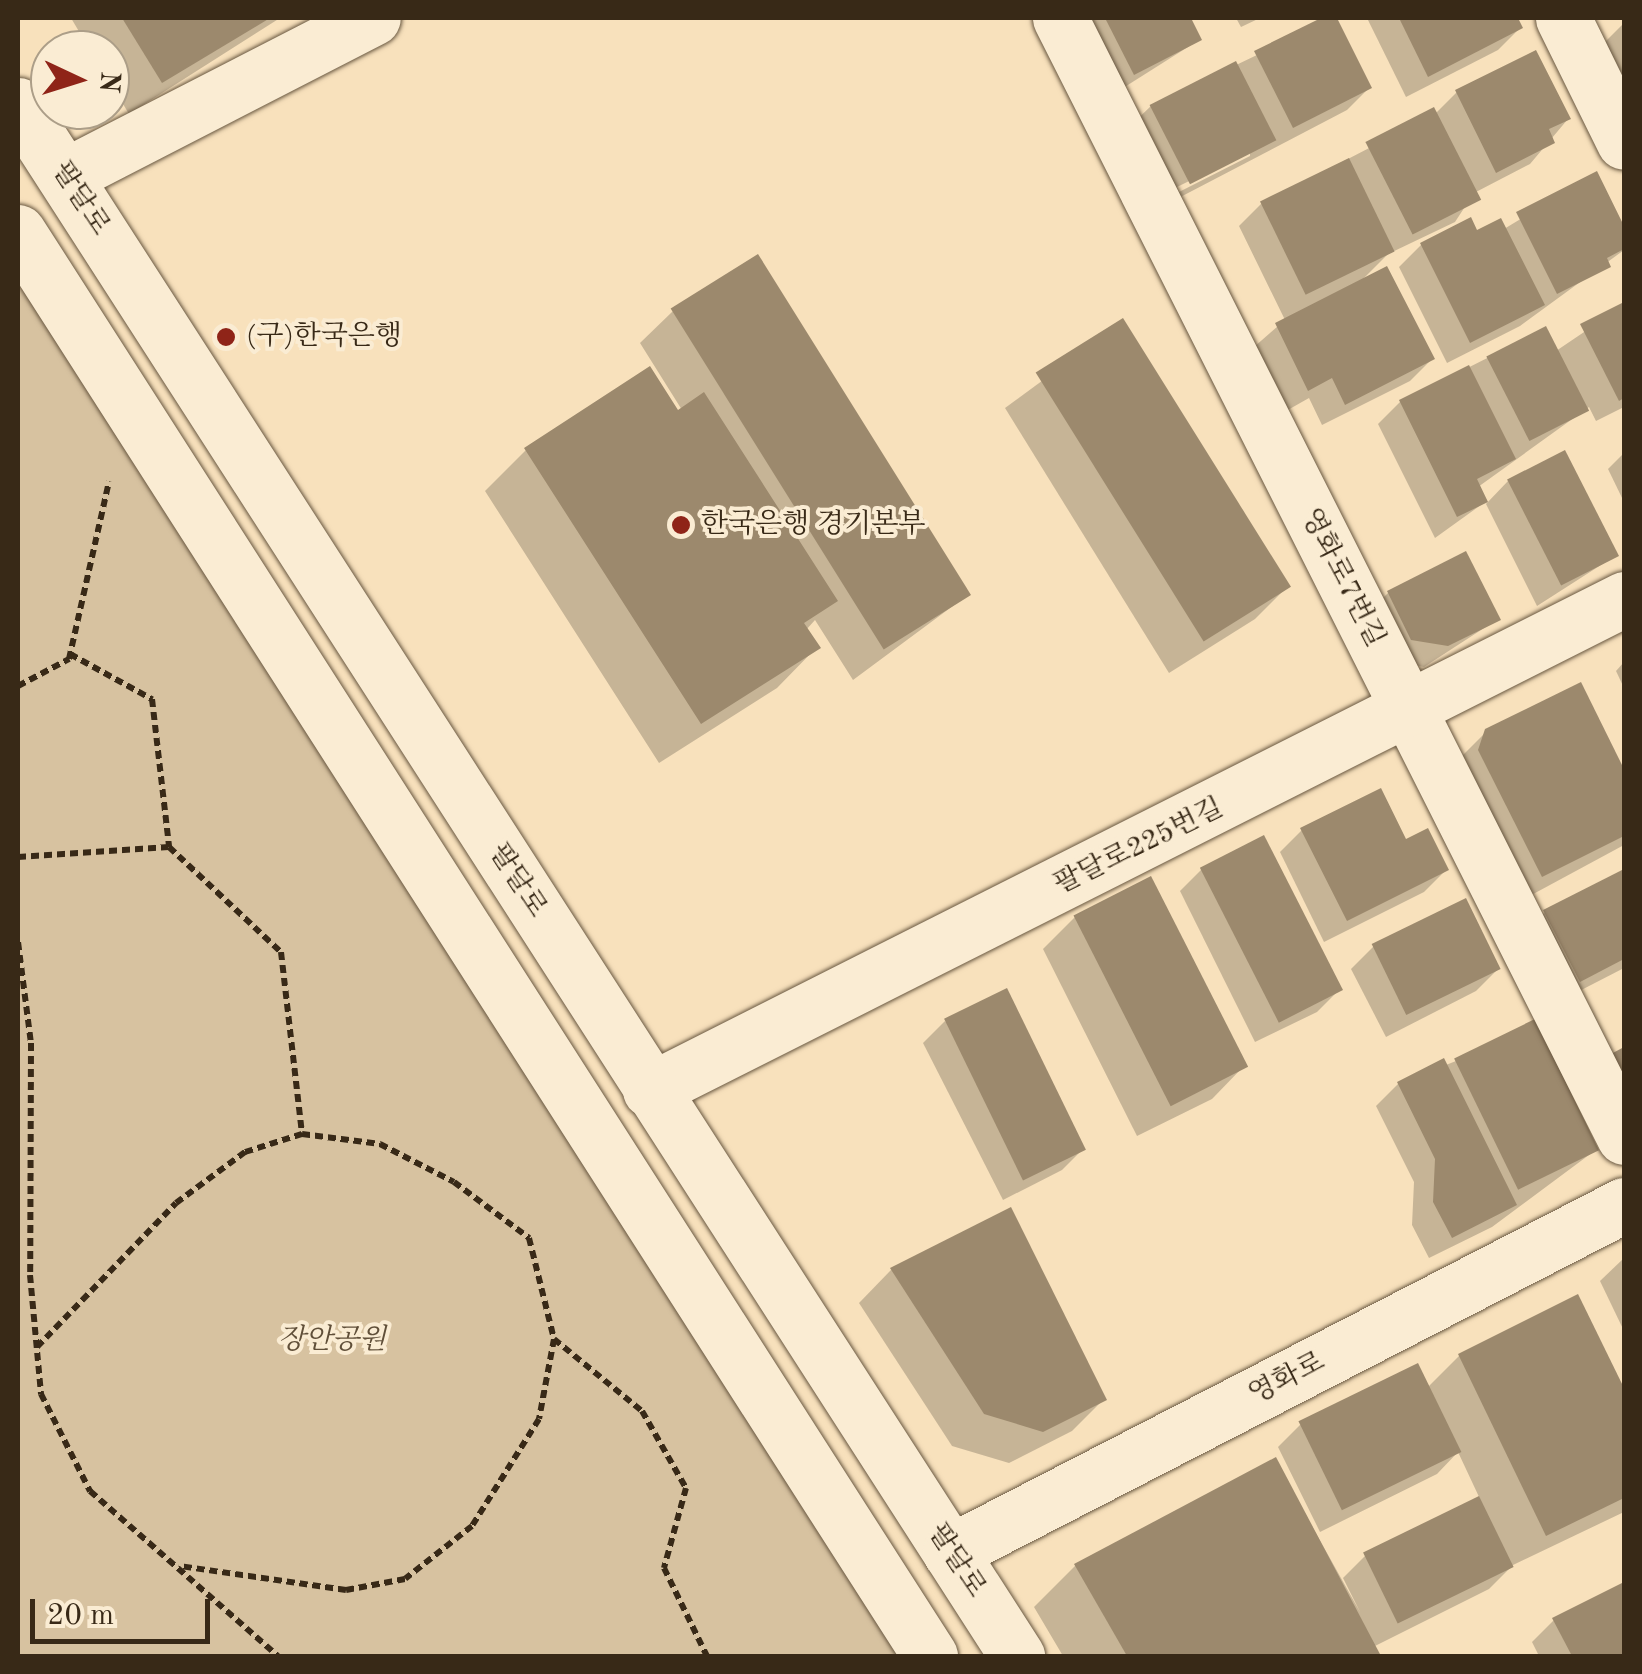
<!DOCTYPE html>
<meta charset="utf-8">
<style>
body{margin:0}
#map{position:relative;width:1642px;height:1674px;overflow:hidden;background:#f8e1bc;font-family:"Old Standard TT","Noto Serif KR",serif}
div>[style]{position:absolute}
.green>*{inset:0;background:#d7c2a0}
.shadow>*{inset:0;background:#0003}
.building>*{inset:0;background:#9c896d;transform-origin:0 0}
.path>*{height:6px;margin-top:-3px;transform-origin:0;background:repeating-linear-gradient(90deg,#382917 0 8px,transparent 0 13px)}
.roads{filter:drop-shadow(0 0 2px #685740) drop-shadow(0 0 2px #685740)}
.street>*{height:55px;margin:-27.5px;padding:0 27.5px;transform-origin:27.5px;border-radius:27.5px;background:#faecd3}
.secondary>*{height:55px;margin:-27.5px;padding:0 27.5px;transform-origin:27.5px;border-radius:27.5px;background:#faecd3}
.dots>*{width:28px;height:28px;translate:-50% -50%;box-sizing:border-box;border:5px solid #faecd3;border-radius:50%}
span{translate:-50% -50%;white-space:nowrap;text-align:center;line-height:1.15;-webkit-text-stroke:8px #faecd3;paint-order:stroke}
.street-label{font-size:28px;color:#382917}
.poi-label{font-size:28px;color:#382917}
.left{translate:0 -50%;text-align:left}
.park-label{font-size:28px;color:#604f39;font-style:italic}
.frame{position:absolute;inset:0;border:20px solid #382917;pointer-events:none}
.north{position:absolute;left:30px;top:30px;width:100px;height:100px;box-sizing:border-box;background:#faecd3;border:2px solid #ac9e88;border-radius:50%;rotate:94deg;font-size:28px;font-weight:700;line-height:40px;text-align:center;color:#382917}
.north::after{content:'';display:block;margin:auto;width:35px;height:45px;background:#8f2418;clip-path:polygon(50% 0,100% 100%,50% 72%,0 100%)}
.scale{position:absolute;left:30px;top:1599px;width:180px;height:45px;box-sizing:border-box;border:5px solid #382917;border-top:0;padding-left:12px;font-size:30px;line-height:35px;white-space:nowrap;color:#382917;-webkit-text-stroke:8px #faecd3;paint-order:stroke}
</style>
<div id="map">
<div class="green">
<i style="clip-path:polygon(18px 277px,900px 1656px,18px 1656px)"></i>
</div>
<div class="shadow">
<i style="clip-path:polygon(71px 18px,280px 18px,129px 114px,110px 82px,110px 50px,90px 50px)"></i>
<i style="clip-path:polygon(1072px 18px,1188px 18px,1199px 40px,1112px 95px)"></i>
<i style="clip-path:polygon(1236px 18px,1260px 18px,1241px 27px)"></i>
<i style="clip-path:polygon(evenodd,1334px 18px,1369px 88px,1347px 110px,1167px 204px,1128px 128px,1151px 106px,1334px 18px,1250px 151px,1250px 156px,1179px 192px,1177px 187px,1250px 151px)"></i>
<i style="clip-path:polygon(1367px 18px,1515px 18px,1520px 28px,1498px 50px,1406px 97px)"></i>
<i style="clip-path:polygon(1624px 23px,1624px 88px,1603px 44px)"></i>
<i style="clip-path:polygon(1457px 92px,1568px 119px,1530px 164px,1474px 193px,1455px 222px,1388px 254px,1362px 280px,1432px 359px,1410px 381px,1322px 425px,1309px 398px,1286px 411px,1254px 347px,1285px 320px,1239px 226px,1261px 204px,1435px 114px)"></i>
<i style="clip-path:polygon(1596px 174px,1624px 250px,1520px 326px,1447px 363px,1399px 267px,1421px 245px,1504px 229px)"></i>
<i style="clip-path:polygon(1624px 305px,1624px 407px,1596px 421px,1589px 407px,1478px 487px,1486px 504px,1508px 481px,1615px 556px,1537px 606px,1485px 502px,1435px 538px,1378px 424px,1400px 402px,1545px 329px,1556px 351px)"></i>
<i style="clip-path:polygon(673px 311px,969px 594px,853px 680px,815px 620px,806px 630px,817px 647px,777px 688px,659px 763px,485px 491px,526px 450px,682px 410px,640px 343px)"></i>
<i style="clip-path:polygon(1122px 322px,1287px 587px,1255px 619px,1169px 673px,1005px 408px)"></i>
<i style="clip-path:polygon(1624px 453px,1624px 502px,1608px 469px)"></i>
<i style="clip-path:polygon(1388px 593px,1498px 619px,1424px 667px,1389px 661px,1366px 615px)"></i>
<i style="clip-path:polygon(1624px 662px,1624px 688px,1616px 671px)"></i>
<i style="clip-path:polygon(1580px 685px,1624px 775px,1624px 845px,1509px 907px,1454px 764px,1487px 731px)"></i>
<i style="clip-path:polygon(1302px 830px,1446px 870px,1424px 892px,1324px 942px,1280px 852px)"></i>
<i style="clip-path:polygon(1202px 869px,1339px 990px,1317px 1012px,1255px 1042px,1180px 891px)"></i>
<i style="clip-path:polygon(1624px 872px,1624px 968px,1558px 1002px,1523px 934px,1545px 912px)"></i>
<i style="clip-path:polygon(1075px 917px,1244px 1066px,1212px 1099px,1137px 1136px,1043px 949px)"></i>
<i style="clip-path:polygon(1373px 947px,1498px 969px,1476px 991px,1386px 1037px,1351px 969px)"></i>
<i style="clip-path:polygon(945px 1021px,1084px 1148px,1062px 1170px,1003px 1200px,923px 1043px)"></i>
<i style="clip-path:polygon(1456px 1061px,1597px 1149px,1492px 1227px,1429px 1258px,1412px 1225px,1414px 1182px,1376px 1106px,1398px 1084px)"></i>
<i style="clip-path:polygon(1010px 1210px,1104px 1399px,1072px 1431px,1009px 1463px,952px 1446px,859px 1303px,891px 1270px)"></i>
<i style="clip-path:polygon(1624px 1258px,1624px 1331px,1600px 1281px)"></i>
<i style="clip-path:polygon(1577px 1298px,1624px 1394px,1624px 1512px,1513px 1565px,1489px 1589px,1373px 1647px,1378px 1656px,1063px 1656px,1034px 1607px,1075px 1566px,1275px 1460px,1360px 1612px,1343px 1578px,1365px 1556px,1480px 1499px,1458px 1452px,1437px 1474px,1320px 1532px,1278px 1447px,1300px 1425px,1427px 1388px,1459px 1356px)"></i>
<i style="clip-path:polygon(1624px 1585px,1624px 1656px,1539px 1656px,1532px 1642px,1554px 1620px)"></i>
</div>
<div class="building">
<i style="clip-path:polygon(122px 18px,270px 18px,162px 83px)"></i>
<i style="clip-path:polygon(1105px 18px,1191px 18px,1202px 40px,1134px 75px)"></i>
<i style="clip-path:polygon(1321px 18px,1337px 18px,1372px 88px,1293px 128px,1254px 51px)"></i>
<i style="clip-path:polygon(1399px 18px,1518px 18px,1523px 28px,1428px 77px)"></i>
<i style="clip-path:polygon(1536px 50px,1571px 119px,1549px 129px,1555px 143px,1496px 173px,1455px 90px)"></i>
<i style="left:1236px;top:61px;width:89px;height:97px;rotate:63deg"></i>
<i style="left:1434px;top:107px;width:104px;height:77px;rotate:63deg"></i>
<i style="left:1349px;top:158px;width:104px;height:99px;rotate:64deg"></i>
<i style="clip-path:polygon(1597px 171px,1624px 226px,1624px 249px,1607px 258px,1611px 267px,1557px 294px,1516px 212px)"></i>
<i style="clip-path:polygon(1471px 217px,1477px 230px,1501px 218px,1545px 305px,1470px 343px,1420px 243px)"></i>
<i style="left:758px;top:254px;width:402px;height:103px;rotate:58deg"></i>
<i style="clip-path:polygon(1387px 266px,1435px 359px,1345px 405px,1332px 378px,1308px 391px,1275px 323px)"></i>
<i style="clip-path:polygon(1624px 302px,1624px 398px,1619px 401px,1580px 324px)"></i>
<i style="left:1123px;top:318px;width:317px;height:103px;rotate:58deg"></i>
<i style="left:1546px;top:326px;width:95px;height:67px;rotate:63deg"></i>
<i style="clip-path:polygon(1469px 365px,1516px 459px,1477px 479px,1488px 502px,1457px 517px,1399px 400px)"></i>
<i style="clip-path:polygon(650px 366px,678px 410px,704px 392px,838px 601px,804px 623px,821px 648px,701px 724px,524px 448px)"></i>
<i style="left:1565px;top:450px;width:119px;height:65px;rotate:63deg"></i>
<i style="clip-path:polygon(1466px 551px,1501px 620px,1448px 646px,1411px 640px,1387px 591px)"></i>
<i style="clip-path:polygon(1581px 682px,1624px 769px,1624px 836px,1542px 877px,1478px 750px,1485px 729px)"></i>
<i style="clip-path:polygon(1381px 788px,1406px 839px,1428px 828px,1449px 870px,1347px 921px,1300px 828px)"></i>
<i style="left:1264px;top:835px;width:174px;height:72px;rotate:63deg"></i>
<i style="clip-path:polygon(1624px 869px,1624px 959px,1580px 982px,1543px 910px)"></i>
<i style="left:1151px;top:876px;width:214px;height:87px;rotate:63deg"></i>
<i style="left:1466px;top:898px;width:79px;height:105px;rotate:64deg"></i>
<i style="left:1007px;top:988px;width:180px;height:70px;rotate:64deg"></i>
<i style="left:1535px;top:1019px;width:146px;height:90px;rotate:64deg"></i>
<i style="clip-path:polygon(1624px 1047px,1624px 1081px,1611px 1054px)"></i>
<i style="clip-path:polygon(1444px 1058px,1517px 1205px,1452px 1238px,1433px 1202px,1435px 1159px,1397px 1082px)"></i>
<i style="clip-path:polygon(1011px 1207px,1107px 1400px,1043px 1432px,984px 1414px,890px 1268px)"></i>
<i style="clip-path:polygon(1578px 1294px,1624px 1388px,1624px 1498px,1546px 1536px,1458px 1354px)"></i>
<i style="left:1418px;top:1363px;width:99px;height:133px;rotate:64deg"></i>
<i style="clip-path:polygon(1276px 1457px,1381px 1656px,1127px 1656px,1074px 1564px)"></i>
<i style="left:1479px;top:1496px;width:79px;height:129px;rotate:64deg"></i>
<i style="clip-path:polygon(1624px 1582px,1624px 1656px,1572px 1656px,1552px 1618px)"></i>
</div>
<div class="path">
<i style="left:70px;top:654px;width:94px;rotate:28.8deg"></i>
<i style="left:152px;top:699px;width:149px;rotate:83.4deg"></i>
<i style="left:169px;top:847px;width:154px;rotate:43.2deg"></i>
<i style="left:281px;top:952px;width:183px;rotate:83.4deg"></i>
<i style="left:18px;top:686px;width:58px;rotate:-27.9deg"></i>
<i style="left:69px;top:659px;width:182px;rotate:-77.3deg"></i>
<i style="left:18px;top:857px;width:151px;rotate:-3.8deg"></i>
<i style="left:18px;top:942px;width:102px;rotate:82.7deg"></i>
<i style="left:31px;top:1043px;width:232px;rotate:90.2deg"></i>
<i style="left:30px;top:1275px;width:120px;rotate:84.7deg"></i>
<i style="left:41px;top:1394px;width:109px;rotate:63.2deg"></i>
<i style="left:90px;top:1491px;width:250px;rotate:41.3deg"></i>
<i style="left:554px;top:1339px;width:114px;rotate:39.3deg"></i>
<i style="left:642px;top:1411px;width:89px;rotate:60.3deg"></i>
<i style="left:686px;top:1488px;width:83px;rotate:105.4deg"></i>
<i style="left:664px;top:1568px;width:98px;rotate:64deg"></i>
<i style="left:37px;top:1347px;width:200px;rotate:-46deg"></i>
<i style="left:176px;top:1203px;width:86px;rotate:-36.5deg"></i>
<i style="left:245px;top:1152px;width:60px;rotate:-17.5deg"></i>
<i style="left:302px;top:1134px;width:79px;rotate:7.3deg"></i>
<i style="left:380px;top:1144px;width:83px;rotate:27.2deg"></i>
<i style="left:454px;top:1182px;width:94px;rotate:36.7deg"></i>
<i style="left:529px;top:1238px;width:104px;rotate:76.1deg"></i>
<i style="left:554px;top:1339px;width:81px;rotate:100.6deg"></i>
<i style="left:539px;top:1419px;width:126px;rotate:122.1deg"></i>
<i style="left:472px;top:1526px;width:85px;rotate:141.7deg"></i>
<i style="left:405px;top:1579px;width:60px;rotate:169.4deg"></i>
<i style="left:346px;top:1590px;width:169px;rotate:-171.8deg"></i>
</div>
<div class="roads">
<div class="street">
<i style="left:1060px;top:18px;width:1253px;rotate:63.25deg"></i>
<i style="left:1563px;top:18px;width:138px;rotate:63.8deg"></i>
<i style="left:65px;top:176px;width:346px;rotate:-27.2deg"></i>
<i style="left:650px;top:1090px;width:1091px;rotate:-26.75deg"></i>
</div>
<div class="secondary">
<i style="left:18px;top:105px;width:1845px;rotate:57.21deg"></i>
<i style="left:18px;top:232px;width:1691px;rotate:57.36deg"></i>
<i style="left:950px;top:1552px;width:758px;rotate:-27.24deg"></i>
</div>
</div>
<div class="dots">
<i style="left:226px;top:337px;background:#8f2418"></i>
<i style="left:681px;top:525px;background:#8f2418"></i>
</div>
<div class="street-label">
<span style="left:80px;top:199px;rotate:57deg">팔달로</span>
<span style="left:1342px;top:578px;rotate:63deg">영화로7번길</span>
<span style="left:1139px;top:847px;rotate:-26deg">팔달로225번길</span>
<span style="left:517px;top:881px;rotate:57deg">팔달로</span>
<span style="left:1287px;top:1379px;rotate:-27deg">영화로</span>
<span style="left:956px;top:1561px;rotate:57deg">팔달로</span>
</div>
<div class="poi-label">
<span class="left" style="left:246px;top:337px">(구)한국은행</span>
<span class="left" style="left:701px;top:525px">한국은행 경기본부</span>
</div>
<div class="park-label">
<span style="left:332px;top:1341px">장안공원</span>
</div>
<div class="frame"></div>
<div class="north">N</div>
<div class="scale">20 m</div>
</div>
